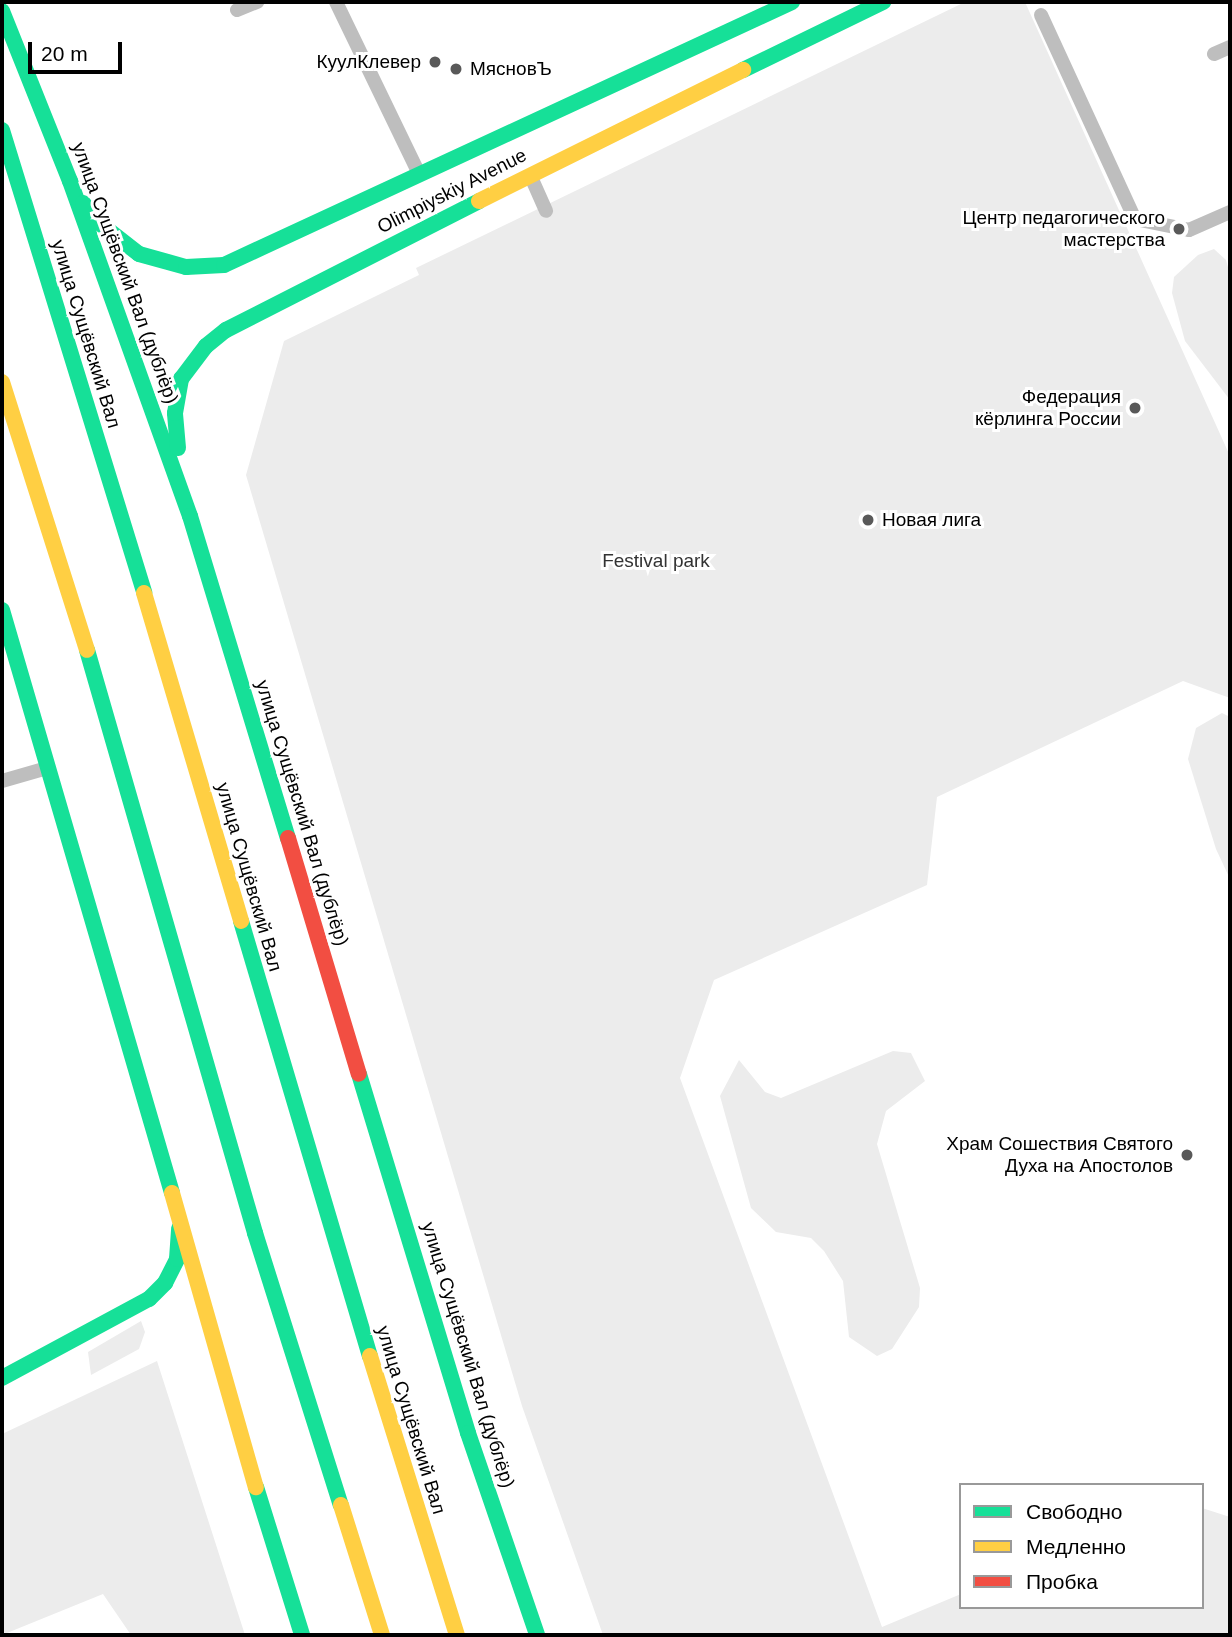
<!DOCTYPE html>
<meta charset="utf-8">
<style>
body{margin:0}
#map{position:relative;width:1232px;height:1637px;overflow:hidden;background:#fff;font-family:Helvetica,sans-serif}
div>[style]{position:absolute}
.green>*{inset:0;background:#ececec}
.lane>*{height:14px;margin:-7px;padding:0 7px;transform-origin:7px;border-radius:7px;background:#bebebe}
.fast>*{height:16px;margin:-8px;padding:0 8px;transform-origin:8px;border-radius:8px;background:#16e098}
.slow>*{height:16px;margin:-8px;padding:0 8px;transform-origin:8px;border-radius:8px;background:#ffcf43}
.jam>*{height:16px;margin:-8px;padding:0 8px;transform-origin:8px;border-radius:8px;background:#f24e42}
.dots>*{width:19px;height:19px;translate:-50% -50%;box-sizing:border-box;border:4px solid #fff;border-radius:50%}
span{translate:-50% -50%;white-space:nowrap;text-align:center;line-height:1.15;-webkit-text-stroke:6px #fff;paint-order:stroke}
.poi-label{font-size:19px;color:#000}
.right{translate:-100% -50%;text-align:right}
.left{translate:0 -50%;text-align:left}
.street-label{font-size:19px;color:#000}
.park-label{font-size:19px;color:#333}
.frame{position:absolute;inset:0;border:4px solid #000;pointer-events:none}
.legend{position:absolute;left:959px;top:1483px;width:245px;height:126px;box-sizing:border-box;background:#fff;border:2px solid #999;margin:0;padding:9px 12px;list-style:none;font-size:21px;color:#000}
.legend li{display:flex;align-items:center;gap:14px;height:35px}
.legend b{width:35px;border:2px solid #999}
.scale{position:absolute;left:28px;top:42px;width:94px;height:32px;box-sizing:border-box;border:4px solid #000;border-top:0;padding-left:9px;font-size:21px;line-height:24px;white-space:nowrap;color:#000;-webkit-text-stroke:5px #fff;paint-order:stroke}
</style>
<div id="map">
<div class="green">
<i style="clip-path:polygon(965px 2px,1025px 2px,1230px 456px,1230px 698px,1183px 681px,937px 797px,927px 885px,714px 980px,680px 1078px,882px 1627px,961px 1594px,961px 1607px,1202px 1607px,1202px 1508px,1230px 1517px,1230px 1635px,603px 1635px,522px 1406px,246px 475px,284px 341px,419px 275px,416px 268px)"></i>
<i style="clip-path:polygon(1214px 249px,1226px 260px,1230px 275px,1230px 400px,1185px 341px,1172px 293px,1174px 277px,1198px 255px)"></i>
<i style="clip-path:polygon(1222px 713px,1230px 717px,1230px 879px,1216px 849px,1188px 759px,1196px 728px)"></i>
<i style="clip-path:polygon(893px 1051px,911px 1053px,925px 1081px,886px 1111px,877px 1144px,920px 1288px,919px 1307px,892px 1349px,877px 1356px,849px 1337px,843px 1281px,824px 1251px,811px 1238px,776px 1232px,751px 1208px,720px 1096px,739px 1060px,765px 1092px,781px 1098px)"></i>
<i style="clip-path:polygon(141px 1321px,145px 1332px,139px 1349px,91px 1375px,88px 1352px)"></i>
<i style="clip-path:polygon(157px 1361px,245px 1635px,131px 1635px,103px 1594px,2px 1635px,2px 1434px)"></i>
</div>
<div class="lane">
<i style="left:336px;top:2px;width:191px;rotate:64.2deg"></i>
<i style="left:237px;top:10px;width:22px;rotate:-22deg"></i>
<i style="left:1041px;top:15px;width:225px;rotate:65.3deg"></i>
<i style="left:1135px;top:219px;width:55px;rotate:11.5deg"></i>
<i style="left:1189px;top:230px;width:45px;rotate:-23.7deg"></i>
<i style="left:1214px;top:54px;width:17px;rotate:-24deg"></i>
<i style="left:531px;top:177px;width:37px;rotate:66deg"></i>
<i style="left:2px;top:781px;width:47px;rotate:-16.1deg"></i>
</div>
<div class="fast">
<i style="left:2px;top:11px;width:183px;rotate:68.2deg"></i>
<i style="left:70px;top:181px;width:356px;rotate:70.3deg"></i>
<i style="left:190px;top:516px;width:337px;rotate:73.1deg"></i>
<i style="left:743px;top:70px;width:156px;rotate:-25.9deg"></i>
<i style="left:2px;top:130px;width:484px;rotate:72.9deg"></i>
<i style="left:83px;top:203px;width:24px;rotate:52deg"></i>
<i style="left:98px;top:222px;width:52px;rotate:38deg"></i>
<i style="left:139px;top:254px;width:49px;rotate:15.5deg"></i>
<i style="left:186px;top:267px;width:38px;rotate:-3deg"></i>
<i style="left:224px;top:265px;width:626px;rotate:-24.85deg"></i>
<i style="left:178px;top:448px;width:35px;rotate:-95deg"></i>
<i style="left:175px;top:413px;width:35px;rotate:-80deg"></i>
<i style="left:181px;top:379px;width:41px;rotate:-52.9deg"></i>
<i style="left:206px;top:346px;width:26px;rotate:-39deg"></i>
<i style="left:226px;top:330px;width:284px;rotate:-27deg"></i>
<i style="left:2px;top:610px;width:607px;rotate:73.74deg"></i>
<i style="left:87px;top:650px;width:607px;rotate:73.92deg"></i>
<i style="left:255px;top:1233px;width:285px;rotate:72.5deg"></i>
<i style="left:241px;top:921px;width:454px;rotate:73.5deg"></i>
<i style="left:359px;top:1074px;width:375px;rotate:73.1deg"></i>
<i style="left:468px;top:1433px;width:213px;rotate:71.1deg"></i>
<i style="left:2px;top:1378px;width:167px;rotate:-28.3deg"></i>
<i style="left:149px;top:1299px;width:23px;rotate:-45deg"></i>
<i style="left:165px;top:1283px;width:27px;rotate:-63deg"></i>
<i style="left:177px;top:1259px;width:31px;rotate:-86deg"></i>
<i style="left:256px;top:1487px;width:155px;rotate:72.7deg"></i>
</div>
<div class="slow">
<i style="left:479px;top:201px;width:295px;rotate:-26.4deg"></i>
<i style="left:2px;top:382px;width:281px;rotate:72.4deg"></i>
<i style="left:144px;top:593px;width:342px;rotate:73.5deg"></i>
<i style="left:172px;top:1193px;width:306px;rotate:74.1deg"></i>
<i style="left:370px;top:1356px;width:292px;rotate:72.7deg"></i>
<i style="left:341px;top:1505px;width:136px;rotate:72.5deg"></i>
</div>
<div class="jam">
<i style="left:288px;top:838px;width:246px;rotate:73.3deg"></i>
</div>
<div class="dots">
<i style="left:435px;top:62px;background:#595959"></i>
<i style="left:456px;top:69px;background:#595959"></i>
<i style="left:1179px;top:229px;background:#595959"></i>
<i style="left:1135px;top:408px;background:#595959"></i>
<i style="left:868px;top:520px;background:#595959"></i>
<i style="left:1187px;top:1155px;background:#595959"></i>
</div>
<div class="poi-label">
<span class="right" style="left:421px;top:62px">КуулКлевер</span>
<span class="left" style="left:470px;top:69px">МясновЪ</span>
<span class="right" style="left:1165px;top:229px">Центр педагогического<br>мастерства</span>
<span class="right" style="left:1121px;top:408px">Федерация<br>кёрлинга России</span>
<span class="left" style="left:882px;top:520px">Новая лига</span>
<span class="right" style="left:1173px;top:1155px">Храм Сошествия Святого<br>Духа на Апостолов</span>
</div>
<div class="street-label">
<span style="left:452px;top:191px;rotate:-27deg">Olimpiyskiy Avenue</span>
<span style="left:125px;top:273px;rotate:70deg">улица Сущёвский Вал (дублёр)</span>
<span style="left:86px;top:334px;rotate:73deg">улица Сущёвский Вал</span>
<span style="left:302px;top:813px;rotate:73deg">улица Сущёвский Вал (дублёр)</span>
<span style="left:249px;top:877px;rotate:74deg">улица Сущёвский Вал</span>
<span style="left:468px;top:1355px;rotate:73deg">улица Сущёвский Вал (дублёр)</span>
<span style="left:411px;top:1420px;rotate:73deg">улица Сущёвский Вал</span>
</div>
<div class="park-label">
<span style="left:656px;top:561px">Festival park</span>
</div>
<div class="frame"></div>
<ul class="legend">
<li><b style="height:9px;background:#16e098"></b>Свободно</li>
<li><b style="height:9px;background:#ffcf43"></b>Медленно</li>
<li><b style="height:9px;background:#f24e42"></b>Пробка</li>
</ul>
<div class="scale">20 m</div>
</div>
